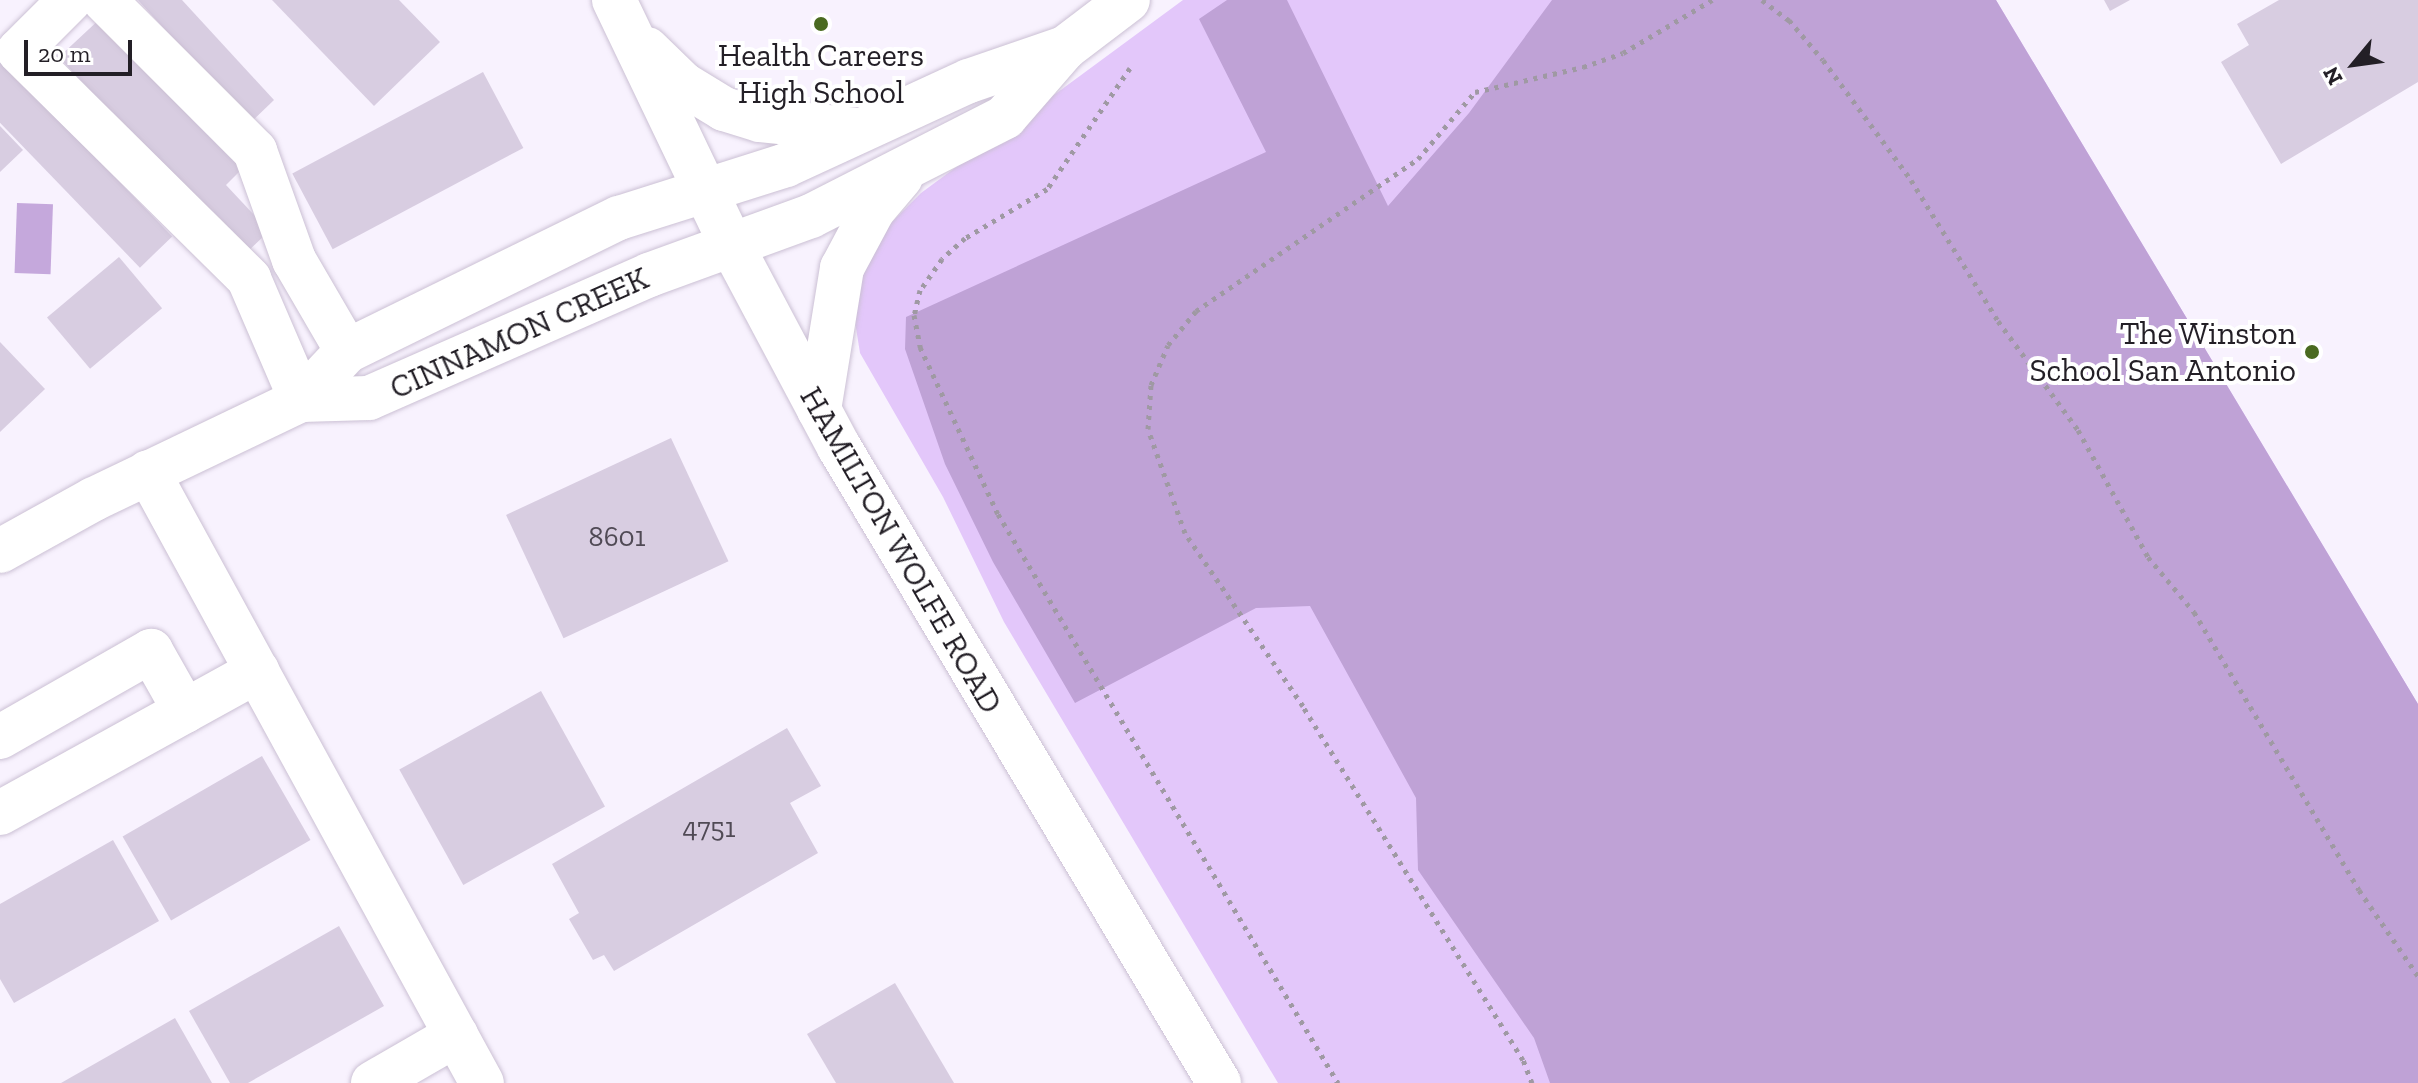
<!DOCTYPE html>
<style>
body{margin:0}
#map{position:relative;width:2418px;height:1083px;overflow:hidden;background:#f8f2fe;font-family:"Zilla Slab",serif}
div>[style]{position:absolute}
.green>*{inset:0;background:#e3c7fa}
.forest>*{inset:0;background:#bfa2d6}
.water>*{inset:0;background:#c5a8dc;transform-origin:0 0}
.building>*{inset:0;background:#d8cde1;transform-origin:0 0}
.path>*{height:5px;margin-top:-2.5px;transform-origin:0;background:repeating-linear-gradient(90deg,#9f99a3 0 4px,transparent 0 10px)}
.roads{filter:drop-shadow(0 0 2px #cbc0d4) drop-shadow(0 0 2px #cbc0d4)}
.minor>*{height:44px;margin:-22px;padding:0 22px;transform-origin:22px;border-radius:22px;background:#fff}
.dots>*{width:22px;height:22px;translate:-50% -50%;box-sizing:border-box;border:4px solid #fff;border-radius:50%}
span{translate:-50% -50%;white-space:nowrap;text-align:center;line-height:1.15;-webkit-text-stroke:8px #fff;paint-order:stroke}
.number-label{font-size:28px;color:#504a55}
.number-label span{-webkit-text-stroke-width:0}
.poi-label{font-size:32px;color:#231f26}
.right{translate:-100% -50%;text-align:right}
.street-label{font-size:32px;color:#231f26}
.north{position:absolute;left:2314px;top:24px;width:80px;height:80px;-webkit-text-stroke:6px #fff;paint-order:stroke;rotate:241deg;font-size:22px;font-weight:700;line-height:32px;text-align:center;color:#231f26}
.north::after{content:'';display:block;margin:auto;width:28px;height:36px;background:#231f26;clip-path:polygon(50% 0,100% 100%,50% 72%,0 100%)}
.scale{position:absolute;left:24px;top:40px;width:108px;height:36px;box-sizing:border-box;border:4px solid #231f26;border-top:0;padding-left:10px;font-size:24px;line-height:28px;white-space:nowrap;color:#231f26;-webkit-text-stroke:6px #fff;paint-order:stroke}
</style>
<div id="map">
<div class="green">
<i style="clip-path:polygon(1183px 0,1996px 0,2418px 704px,2418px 1083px,1278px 1083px,1004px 622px,943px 497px,860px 353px,853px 309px,859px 278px,891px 223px,921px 193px)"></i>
</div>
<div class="forest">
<i style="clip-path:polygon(1227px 0,1287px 0,1388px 206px,1469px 113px,1552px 0,1996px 0,2418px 704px,2418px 1083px,1550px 1083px,1534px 1038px,1418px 870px,1416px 798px,1310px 606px,1256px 608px,1075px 703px,993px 562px,945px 464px,905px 349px,906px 317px,1266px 152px,1199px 19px)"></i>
</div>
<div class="water">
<i style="left:17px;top:203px;width:36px;height:70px;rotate:2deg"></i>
</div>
<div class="building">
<i style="clip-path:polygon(138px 0,182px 0,274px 100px,250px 123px)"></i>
<i style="clip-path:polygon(272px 0,399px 0,440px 42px,374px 106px)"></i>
<i style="clip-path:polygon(2104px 0,2130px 0,2110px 11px)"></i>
<i style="clip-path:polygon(2279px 0,2418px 0,2418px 82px,2281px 164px,2221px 62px,2249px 45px,2237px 24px)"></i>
<i style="clip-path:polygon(103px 16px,244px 167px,226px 185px,269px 231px,243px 256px,59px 57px)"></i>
<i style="left:0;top:58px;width:248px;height:45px;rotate:46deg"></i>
<i style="left:483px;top:72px;width:86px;height:216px;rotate:62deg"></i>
<i style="clip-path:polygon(0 126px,23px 150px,0 172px)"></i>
<i style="left:119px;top:257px;width:67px;height:94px;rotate:50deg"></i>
<i style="clip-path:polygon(0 342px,45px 389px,0 432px)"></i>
<i style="left:671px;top:438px;width:136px;height:182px;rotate:65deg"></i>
<i style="left:541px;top:691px;width:132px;height:162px;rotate:61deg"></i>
<i style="clip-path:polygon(787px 728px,821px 786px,790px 803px,818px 853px,614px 971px,604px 955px,593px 960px,569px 919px,579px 913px,552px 864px)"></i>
<i style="left:262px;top:756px;width:97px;height:161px;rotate:60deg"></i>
<i style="clip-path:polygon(113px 840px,159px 921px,14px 1003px,0 979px,0 904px)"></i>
<i style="clip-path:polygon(339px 926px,384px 1006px,248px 1083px,230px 1083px,189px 1011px)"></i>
<i style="clip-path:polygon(895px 983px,954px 1083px,836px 1083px,807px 1034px)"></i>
<i style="clip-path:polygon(175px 1018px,212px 1083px,61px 1083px)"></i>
</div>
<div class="path">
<i style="left:1762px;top:0;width:34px;rotate:37deg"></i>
<i style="left:1789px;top:20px;width:52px;rotate:49.6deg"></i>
<i style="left:1823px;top:60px;width:149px;rotate:53.7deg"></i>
<i style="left:1911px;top:180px;width:166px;rotate:58.3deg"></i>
<i style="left:1998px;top:321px;width:135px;rotate:53.7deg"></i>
<i style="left:2078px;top:430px;width:145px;rotate:61.1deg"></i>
<i style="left:2148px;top:557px;width:72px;rotate:50.1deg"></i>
<i style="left:2194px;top:612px;width:323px;rotate:59.3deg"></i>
<i style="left:2359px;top:890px;width:104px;rotate:55.5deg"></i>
<i style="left:1130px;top:68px;width:147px;rotate:124.4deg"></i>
<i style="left:1047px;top:189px;width:96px;rotate:149.1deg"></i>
<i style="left:965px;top:238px;width:31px;rotate:138deg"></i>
<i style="left:942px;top:259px;width:38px;rotate:125deg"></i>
<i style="left:920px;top:290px;width:26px;rotate:103deg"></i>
<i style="left:914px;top:315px;width:33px;rotate:79deg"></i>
<i style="left:920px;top:347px;width:184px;rotate:65deg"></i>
<i style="left:998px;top:514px;width:663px;rotate:59.14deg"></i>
<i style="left:1532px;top:1083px;width:25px;rotate:-111deg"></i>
<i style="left:1523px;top:1060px;width:417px;rotate:-121.9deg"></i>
<i style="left:1303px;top:706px;width:209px;rotate:-124.3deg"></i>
<i style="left:1185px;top:533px;width:110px;rotate:-109.6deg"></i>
<i style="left:1148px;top:429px;width:44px;rotate:-86.1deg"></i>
<i style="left:1151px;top:385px;width:43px;rotate:-67deg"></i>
<i style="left:1168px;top:345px;width:44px;rotate:-50.5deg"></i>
<i style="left:1196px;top:311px;width:269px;rotate:-34.4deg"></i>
<i style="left:1418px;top:159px;width:88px;rotate:-49.6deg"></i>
<i style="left:1475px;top:92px;width:111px;rotate:-13deg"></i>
<i style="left:1583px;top:67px;width:42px;rotate:-19.3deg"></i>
<i style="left:1623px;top:53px;width:104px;rotate:-30.8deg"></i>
</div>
<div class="roads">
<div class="minor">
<i style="left:70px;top:0;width:72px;rotate:135deg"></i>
<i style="left:19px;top:51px;width:324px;rotate:44.7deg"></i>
<i style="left:249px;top:279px;width:132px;rotate:66.7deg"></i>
<i style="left:104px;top:0;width:214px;rotate:45deg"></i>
<i style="left:255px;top:151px;width:116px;rotate:70.3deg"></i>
<i style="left:294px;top:260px;width:105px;rotate:59.8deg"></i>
<i style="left:614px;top:0;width:271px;rotate:64.4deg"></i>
<i style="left:731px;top:244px;width:230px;rotate:62deg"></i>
<i style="left:839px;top:447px;width:741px;rotate:59.14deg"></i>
<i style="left:647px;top:49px;width:50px;rotate:44.2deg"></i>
<i style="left:683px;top:84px;width:48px;rotate:31.4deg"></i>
<i style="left:724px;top:109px;width:38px;rotate:17deg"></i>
<i style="left:760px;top:120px;width:100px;rotate:5.8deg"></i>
<i style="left:301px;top:400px;width:68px;rotate:-1.7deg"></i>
<i style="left:369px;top:398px;width:306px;rotate:-23.7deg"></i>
<i style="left:649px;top:275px;width:172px;rotate:-20deg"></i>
<i style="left:811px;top:216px;width:218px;rotate:-27deg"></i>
<i style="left:1005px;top:117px;width:91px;rotate:-49deg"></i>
<i style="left:1065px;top:48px;width:79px;rotate:-37.3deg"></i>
<i style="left:819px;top:410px;width:144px;rotate:-80.8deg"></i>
<i style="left:842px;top:268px;width:66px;rotate:-61.9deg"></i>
<i style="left:873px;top:210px;width:43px;rotate:-49.7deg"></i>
<i style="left:148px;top:472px;width:696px;rotate:61.34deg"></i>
<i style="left:0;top:551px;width:107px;rotate:-29deg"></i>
<i style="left:94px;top:499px;width:229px;rotate:-25.6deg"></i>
<i style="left:301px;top:400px;width:67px;rotate:-46.8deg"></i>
<i style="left:347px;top:351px;width:303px;rotate:-26.1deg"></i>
<i style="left:619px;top:218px;width:175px;rotate:-17.6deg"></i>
<i style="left:786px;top:165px;width:201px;rotate:-24.7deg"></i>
<i style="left:969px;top:81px;width:102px;rotate:-19deg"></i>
<i style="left:0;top:737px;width:174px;rotate:-29.7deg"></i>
<i style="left:151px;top:651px;width:69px;rotate:60.5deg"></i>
<i style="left:0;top:813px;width:294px;rotate:-28.9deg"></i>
<i style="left:373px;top:1083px;width:96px;rotate:-30deg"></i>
</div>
</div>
<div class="dots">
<i style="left:821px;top:24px;background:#4a6a20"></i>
<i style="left:2312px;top:352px;background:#4a6a20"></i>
</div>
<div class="number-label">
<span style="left:617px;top:537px">8601</span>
<span style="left:709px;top:828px">4751</span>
</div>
<div class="poi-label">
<span style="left:821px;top:74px">Health Careers<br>High School</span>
<span class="right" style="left:2296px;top:352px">The Winston<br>School San Antonio</span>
</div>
<div class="street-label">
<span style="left:519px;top:333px;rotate:-24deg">CINNAMON CREEK</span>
<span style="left:901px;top:550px;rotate:60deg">HAMILTON WOLFE ROAD</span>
</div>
<div class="north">N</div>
<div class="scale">20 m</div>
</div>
